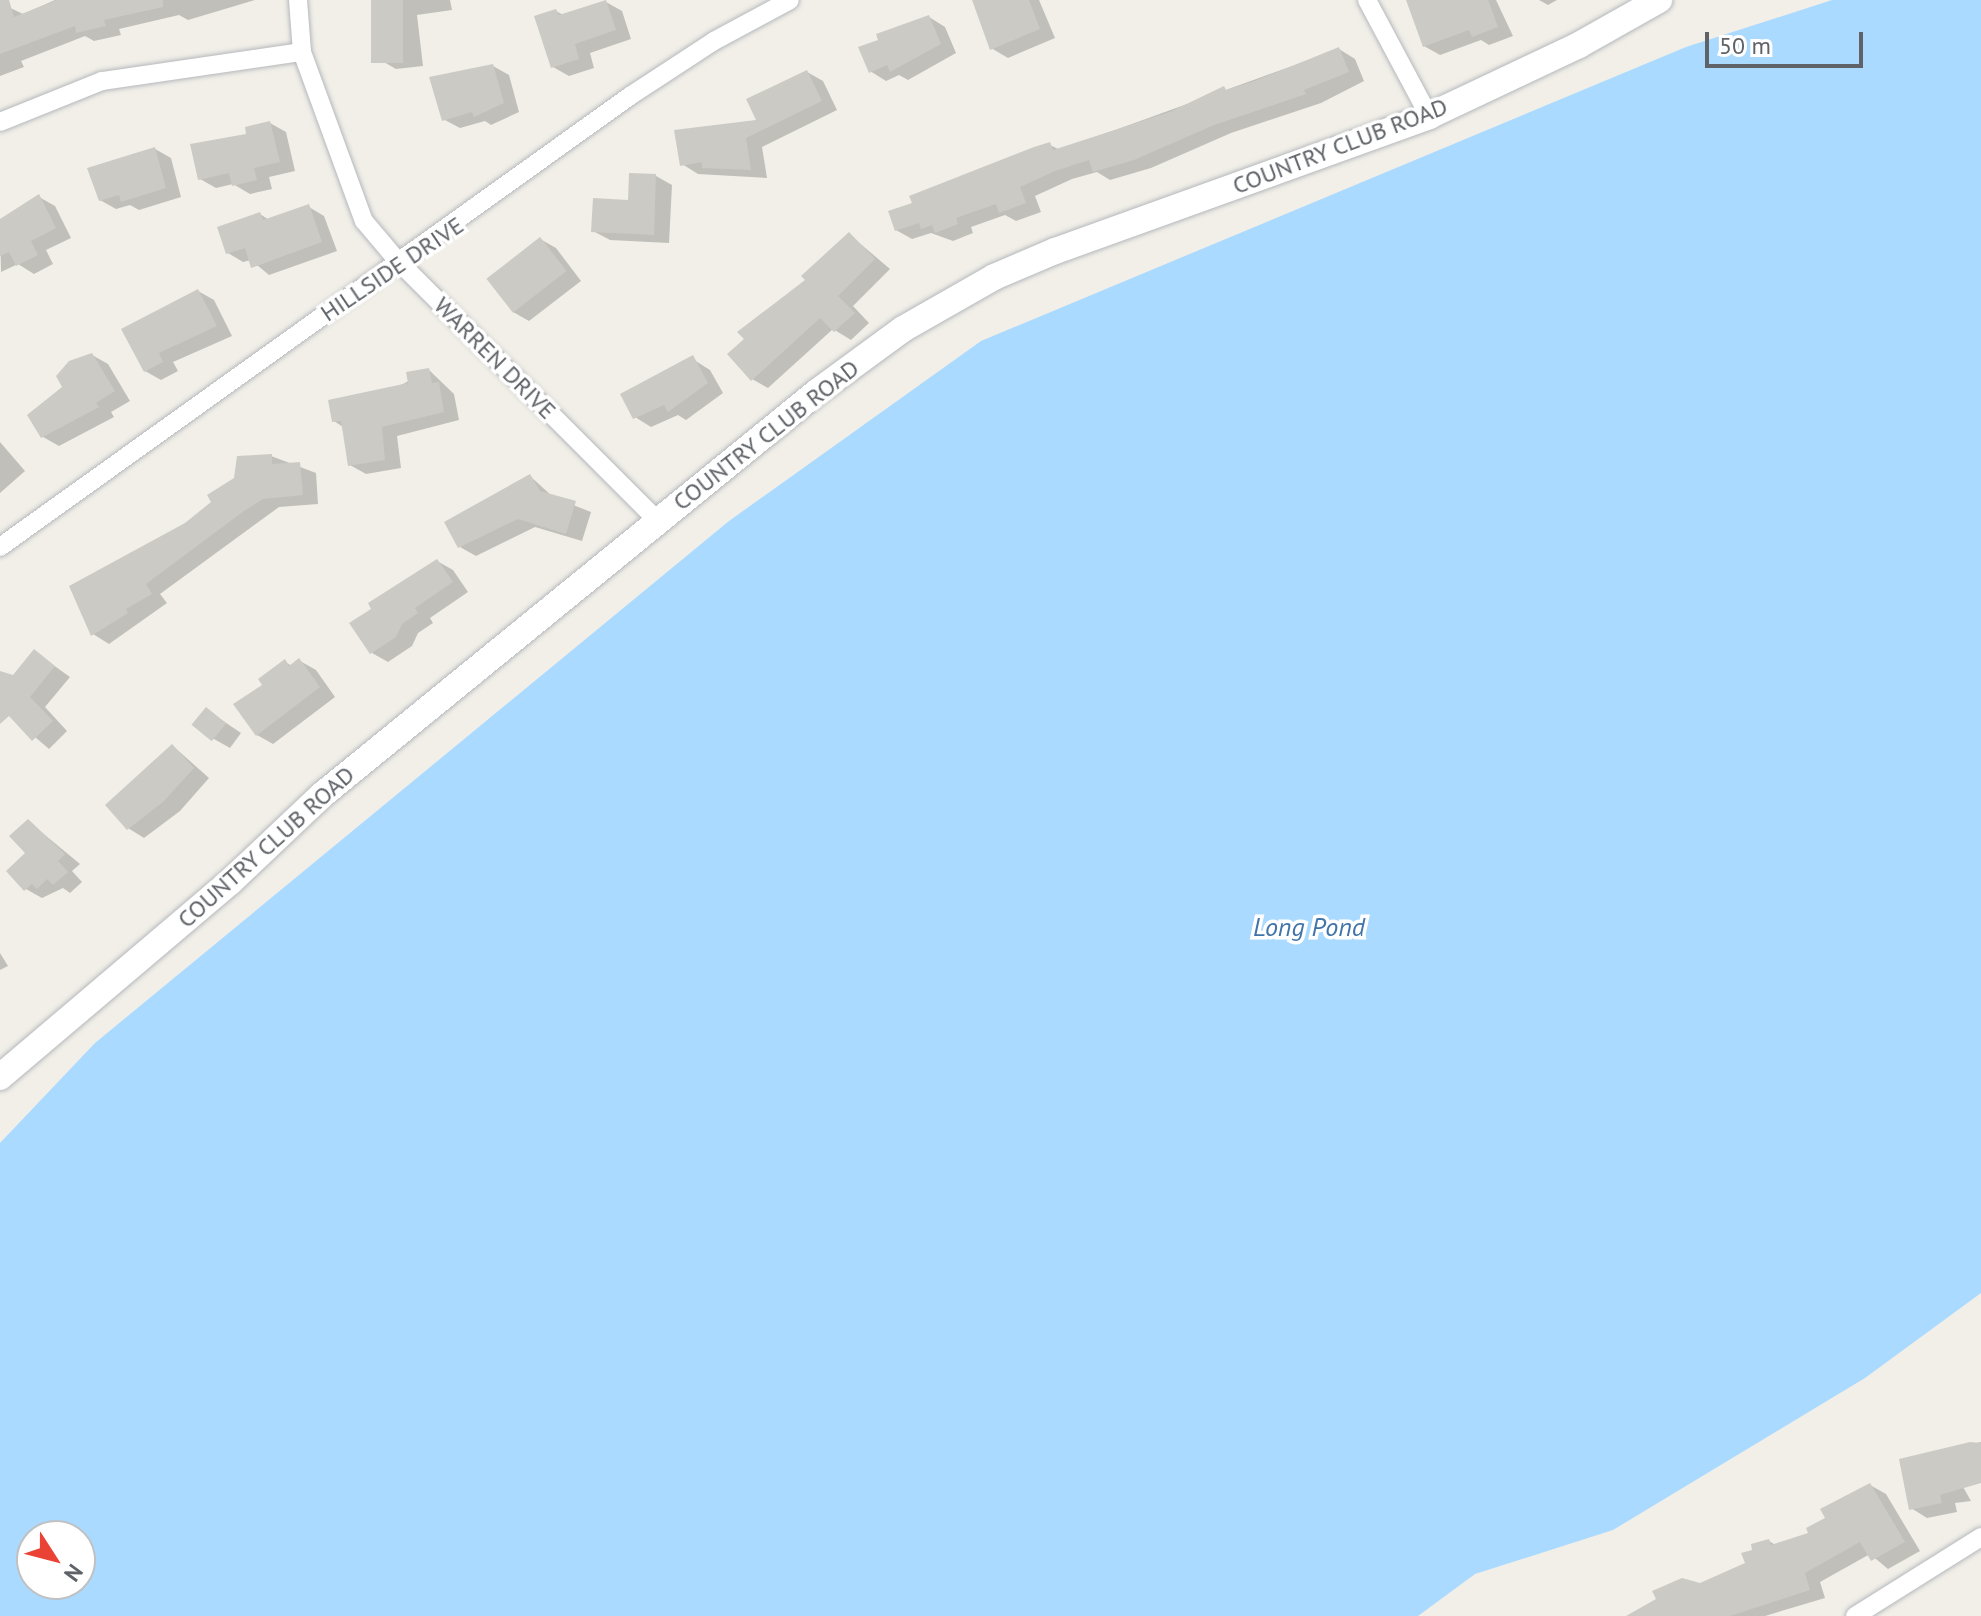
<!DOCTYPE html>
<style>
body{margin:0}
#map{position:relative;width:1981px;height:1616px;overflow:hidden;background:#f1efe8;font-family:"PT Sans",sans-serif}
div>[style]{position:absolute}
.water>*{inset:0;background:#aadaff}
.shadow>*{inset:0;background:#0003}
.building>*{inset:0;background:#cccac5;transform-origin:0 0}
.roads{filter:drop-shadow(0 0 2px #b5b8bc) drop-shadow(0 0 2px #b5b8bc)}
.street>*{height:18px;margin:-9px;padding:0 9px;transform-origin:9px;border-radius:9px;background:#fff}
.secondary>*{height:26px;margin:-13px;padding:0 13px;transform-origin:13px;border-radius:13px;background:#fff}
span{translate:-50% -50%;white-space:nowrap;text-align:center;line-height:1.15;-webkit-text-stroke:7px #fff;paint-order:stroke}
.street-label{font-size:24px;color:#5f6368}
.water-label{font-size:26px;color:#4174aa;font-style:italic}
.north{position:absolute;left:16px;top:1520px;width:80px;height:80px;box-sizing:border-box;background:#fff;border:2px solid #bfc1c3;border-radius:50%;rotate:126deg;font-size:22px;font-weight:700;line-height:32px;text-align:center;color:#5f6368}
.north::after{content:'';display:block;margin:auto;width:28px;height:36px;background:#ea4335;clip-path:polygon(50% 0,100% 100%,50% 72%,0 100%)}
.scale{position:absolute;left:1705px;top:32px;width:158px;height:36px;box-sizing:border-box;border:4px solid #5f6368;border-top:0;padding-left:10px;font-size:24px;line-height:28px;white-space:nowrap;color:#5f6368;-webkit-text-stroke:6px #fff;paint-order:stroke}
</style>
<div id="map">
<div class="water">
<i style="clip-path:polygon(evenodd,1832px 0,1981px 0,1981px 1293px,1865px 1378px,1613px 1530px,1475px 1574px,1418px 1616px,0 1616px,0 1143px,95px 1043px,729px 521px,981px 341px,1686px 47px,1832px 0,32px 1536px,80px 1536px,80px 1584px,32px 1584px,32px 1536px)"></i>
</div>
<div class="shadow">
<i style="clip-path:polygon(55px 0,255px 0,188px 20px,179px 15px,119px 29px,121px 35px,94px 41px,85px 36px,21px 61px,24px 67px,0 76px,0 3px,23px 14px)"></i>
<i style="clip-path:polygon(373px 0,450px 0,452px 10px,417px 15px,423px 66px,396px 69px,382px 61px)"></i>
<i style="clip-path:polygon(979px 0,1039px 0,1055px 38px,1008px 58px,991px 48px)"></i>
<i style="clip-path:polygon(1419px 0,1496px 0,1513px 36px,1489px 45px,1481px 40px,1440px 55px,1424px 46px)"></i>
<i style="clip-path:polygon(1539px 0,1557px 0,1548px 5px)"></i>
<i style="clip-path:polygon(606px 2px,622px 11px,631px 39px,590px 53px,594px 68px,569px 76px,553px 67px,556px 11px,565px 16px)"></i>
<i style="clip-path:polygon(929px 17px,945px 27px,956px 53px,908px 80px,899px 75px,886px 81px,870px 71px)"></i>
<i style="clip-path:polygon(1339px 49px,1355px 59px,1364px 81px,1321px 103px,1231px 133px,1151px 168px,1110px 180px,1097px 172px,1072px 179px,1035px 196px,1041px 212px,1016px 221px,1005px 215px,971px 227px,973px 233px,953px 241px,931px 233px,912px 239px,896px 230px,1050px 145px,1060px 150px)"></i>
<i style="clip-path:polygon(493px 66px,509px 75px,519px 112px,491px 125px,485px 121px,460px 128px,443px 119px)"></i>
<i style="clip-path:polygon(807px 72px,823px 81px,837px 110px,762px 147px,767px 178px,698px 174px,682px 164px,759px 122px)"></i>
<i style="clip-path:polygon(270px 123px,286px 132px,295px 171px,269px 177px,272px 189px,250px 194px,233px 184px,216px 188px,200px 179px)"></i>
<i style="clip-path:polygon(155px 149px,171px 158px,181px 197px,139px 210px,130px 205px,116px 209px,100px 200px)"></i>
<i style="clip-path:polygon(656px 176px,672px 185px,669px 243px,610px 240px,593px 231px)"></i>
<i style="clip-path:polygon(39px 197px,55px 206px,71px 238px,46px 250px,53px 264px,34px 274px,18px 264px,1px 272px,0 220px)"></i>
<i style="clip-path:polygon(309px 207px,324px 216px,337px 251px,269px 275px,251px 260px,243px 262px,228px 253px,260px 214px,269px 220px)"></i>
<i style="clip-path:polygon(850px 235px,890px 269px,853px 306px,869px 323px,851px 340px,833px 329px,768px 388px,752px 379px)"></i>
<i style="clip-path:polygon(540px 239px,556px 248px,581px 281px,529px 321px,513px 312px)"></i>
<i style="clip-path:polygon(198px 291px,214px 300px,232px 336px,173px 362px,178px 371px,161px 380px,145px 371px)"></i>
<i style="clip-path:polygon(92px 355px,108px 364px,130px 401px,111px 412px,114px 417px,59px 446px,43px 437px,65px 387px)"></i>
<i style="clip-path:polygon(694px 360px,710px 370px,723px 393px,686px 420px,678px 415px,651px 427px,635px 417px)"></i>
<i style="clip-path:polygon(429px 370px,454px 394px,459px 420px,397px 436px,401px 468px,366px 474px,350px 465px,343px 427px,334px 421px)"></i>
<i style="clip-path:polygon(0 442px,25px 471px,0 493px)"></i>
<i style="clip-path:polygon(271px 456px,316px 473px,318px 504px,279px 507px,160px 594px,167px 603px,109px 644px,93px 634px,186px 525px)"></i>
<i style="clip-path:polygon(530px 476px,553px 497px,591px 512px,582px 541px,535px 527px,476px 556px,460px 547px)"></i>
<i style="clip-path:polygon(437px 561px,453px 570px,468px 592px,430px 618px,433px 623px,418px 633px,412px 646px,388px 662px,372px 653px)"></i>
<i style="clip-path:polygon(35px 652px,70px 677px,45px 707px,67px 731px,49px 749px,0 707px,0 674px,14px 677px)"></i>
<i style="clip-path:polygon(300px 661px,316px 670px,335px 697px,273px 744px,257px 735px,265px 685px,285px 662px,292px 666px)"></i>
<i style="clip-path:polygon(207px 710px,241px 733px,230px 748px,214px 739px)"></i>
<i style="clip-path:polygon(173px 746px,209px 778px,180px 811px,144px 838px,128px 828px)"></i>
<i style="clip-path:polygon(28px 821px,80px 864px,72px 871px,82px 882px,70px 893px,63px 888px,42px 898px,26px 889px)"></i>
<i style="clip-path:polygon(0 953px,8px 966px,0 970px)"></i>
<i style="clip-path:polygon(1981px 1442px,1981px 1471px,1958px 1478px,1971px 1501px,1955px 1503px,1957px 1512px,1927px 1518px,1911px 1508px,1901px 1460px)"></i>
<i style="clip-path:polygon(1870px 1485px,1886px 1494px,1920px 1551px,1888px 1569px,1870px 1554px,1820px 1582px,1825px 1598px,1765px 1616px,1630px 1616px,1747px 1564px,1769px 1541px,1777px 1546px,1811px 1534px)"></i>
</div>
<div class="building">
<i style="clip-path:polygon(0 0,9px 0,14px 17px,57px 0,163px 0,163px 7px,104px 20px,106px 26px,76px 33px,75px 26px,0 54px)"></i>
<i style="left:371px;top:0;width:32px;height:63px"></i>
<i style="clip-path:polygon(606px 0,616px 30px,575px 44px,579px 59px,551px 68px,534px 16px,556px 9px,559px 15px)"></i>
<i style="clip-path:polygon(972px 0,1029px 0,1040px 29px,990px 50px)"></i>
<i style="clip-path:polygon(1406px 0,1488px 0,1498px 27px,1472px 37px,1469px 30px,1423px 47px)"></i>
<i style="clip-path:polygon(929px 15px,941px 44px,890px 72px,887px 65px,869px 73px,858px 47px,878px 40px,876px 34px)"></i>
<i style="clip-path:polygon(1339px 47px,1349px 72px,1304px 90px,1306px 94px,1214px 125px,1134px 160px,1093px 172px,1089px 160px,1055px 171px,1020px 187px,1026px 203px,999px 213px,996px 204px,956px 218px,958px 224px,935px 233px,932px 225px,921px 229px,919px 223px,895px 231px,888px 211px,912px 203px,909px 196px,1034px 147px,1050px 142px,1053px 150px,1170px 112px,1224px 86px,1226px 90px,1255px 81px)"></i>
<i style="clip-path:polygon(493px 64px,504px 103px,474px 117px,472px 112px,442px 121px,429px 77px)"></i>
<i style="clip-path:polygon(807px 70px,822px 101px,746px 138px,751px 170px,702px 168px,702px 162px,680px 166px,674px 130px,756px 120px,746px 99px)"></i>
<i style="clip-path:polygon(270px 121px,280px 162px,254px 168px,257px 180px,232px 186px,229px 173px,198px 180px,190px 144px,246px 134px,245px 127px)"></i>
<i style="clip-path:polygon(155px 147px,166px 188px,121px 202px,119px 195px,99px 201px,87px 168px)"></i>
<i style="clip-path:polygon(629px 173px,656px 174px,654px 235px,591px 232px,593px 198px,628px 200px)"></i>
<i style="clip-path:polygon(39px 194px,56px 228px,31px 241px,38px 255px,16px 266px,9px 252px,0 256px,0 219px)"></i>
<i style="clip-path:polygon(309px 204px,322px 242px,251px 268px,245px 248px,226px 254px,217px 227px,260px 212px,263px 220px)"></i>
<i style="clip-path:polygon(849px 232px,875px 259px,838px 296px,855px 313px,834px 332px,820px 318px,751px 381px,727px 354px,744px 339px,737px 332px,805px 280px,801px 276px)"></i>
<i style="left:540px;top:237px;width:43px;height:68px;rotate:52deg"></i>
<i style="clip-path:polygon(198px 289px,217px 326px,159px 353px,163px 362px,144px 372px,121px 329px)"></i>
<i style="clip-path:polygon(92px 353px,115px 391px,96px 403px,99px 407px,41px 438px,27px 415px,62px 387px,56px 376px,69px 361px)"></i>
<i style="clip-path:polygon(693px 355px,708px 383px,668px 412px,664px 405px,633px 419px,620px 394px)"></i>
<i style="clip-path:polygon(429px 368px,432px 383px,439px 382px,444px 412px,382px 427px,385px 460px,348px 466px,341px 421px,332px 422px,328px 400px,408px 383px,406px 372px)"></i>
<i style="clip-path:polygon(272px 454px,272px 464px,300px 462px,303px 495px,263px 499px,244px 511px,146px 584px,152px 594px,126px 609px,128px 613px,91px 636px,69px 586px,185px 523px,211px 502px,207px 495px,234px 478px,237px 456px)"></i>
<i style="clip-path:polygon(530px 474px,540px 491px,576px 501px,566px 534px,518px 519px,458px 548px,444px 522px)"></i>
<i style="clip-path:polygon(437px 559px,453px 582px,415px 608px,418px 613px,402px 624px,396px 637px,370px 654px,349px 623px,371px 609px,368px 603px)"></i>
<i style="clip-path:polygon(34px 649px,55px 666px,30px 697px,53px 721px,32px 741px,9px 716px,0 724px,0 671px,13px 675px)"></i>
<i style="clip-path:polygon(299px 658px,320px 687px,256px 736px,233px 704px,262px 685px,258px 679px,285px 659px,289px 666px)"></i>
<i style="left:206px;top:707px;width:26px;height:23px;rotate:39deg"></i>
<i style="clip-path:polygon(172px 744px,194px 768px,163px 802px,127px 830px,105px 805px)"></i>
<i style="clip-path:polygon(28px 819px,65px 854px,58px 861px,68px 872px,53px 885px,47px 879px,37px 889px,32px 884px,24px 891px,6px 871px,25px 853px,9px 836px)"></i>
<i style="clip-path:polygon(1970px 1442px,1981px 1443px,1981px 1483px,1940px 1495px,1942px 1503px,1909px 1510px,1899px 1459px)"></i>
<i style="clip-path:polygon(1870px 1483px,1905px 1542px,1871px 1561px,1860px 1542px,1805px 1573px,1810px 1590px,1730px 1616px,1626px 1616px,1656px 1599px,1652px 1591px,1682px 1578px,1700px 1583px,1745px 1563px,1741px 1553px,1752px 1550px,1751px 1544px,1769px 1539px,1771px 1545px,1808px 1533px,1806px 1528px,1825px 1518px,1820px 1509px)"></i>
</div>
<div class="roads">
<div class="street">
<i style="left:298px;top:0;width:52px;rotate:85.6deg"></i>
<i style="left:302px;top:52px;width:180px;rotate:69.9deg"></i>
<i style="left:364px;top:221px;width:51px;rotate:49.8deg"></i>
<i style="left:397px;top:260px;width:368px;rotate:45deg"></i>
<i style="left:1367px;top:0;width:132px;rotate:61.9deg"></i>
<i style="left:0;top:122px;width:110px;rotate:-21.9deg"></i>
<i style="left:102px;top:81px;width:202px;rotate:-8.3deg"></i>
<i style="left:0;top:547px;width:775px;rotate:-35.6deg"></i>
<i style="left:630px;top:96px;width:100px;rotate:-33.2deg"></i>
<i style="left:714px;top:41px;width:86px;rotate:-28.3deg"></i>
<i style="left:1855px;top:1616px;width:149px;rotate:-32.1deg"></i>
</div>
<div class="secondary">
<i style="left:0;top:1077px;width:302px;rotate:-40.3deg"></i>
<i style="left:230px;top:882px;width:127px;rotate:-43.4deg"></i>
<i style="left:322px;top:795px;width:638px;rotate:-39.15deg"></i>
<i style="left:817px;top:392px;width:107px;rotate:-36.2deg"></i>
<i style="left:903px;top:329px;width:105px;rotate:-29.7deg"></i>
<i style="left:994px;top:277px;width:66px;rotate:-23.1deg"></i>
<i style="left:1055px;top:251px;width:398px;rotate:-19.8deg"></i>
<i style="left:1429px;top:116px;width:166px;rotate:-25.3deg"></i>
<i style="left:1579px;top:45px;width:92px;rotate:-29.4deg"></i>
</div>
</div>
<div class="street-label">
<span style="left:1340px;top:146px;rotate:-21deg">COUNTRY CLUB ROAD</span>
<span style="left:392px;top:269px;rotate:-34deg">HILLSIDE DRIVE</span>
<span style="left:495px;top:358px;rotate:45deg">WARREN DRIVE</span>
<span style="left:766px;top:435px;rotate:-38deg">COUNTRY CLUB ROAD</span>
<span style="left:266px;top:847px;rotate:-42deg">COUNTRY CLUB ROAD</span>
</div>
<div class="water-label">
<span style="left:1309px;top:927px">Long Pond</span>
</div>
<div class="north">N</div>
<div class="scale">50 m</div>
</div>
